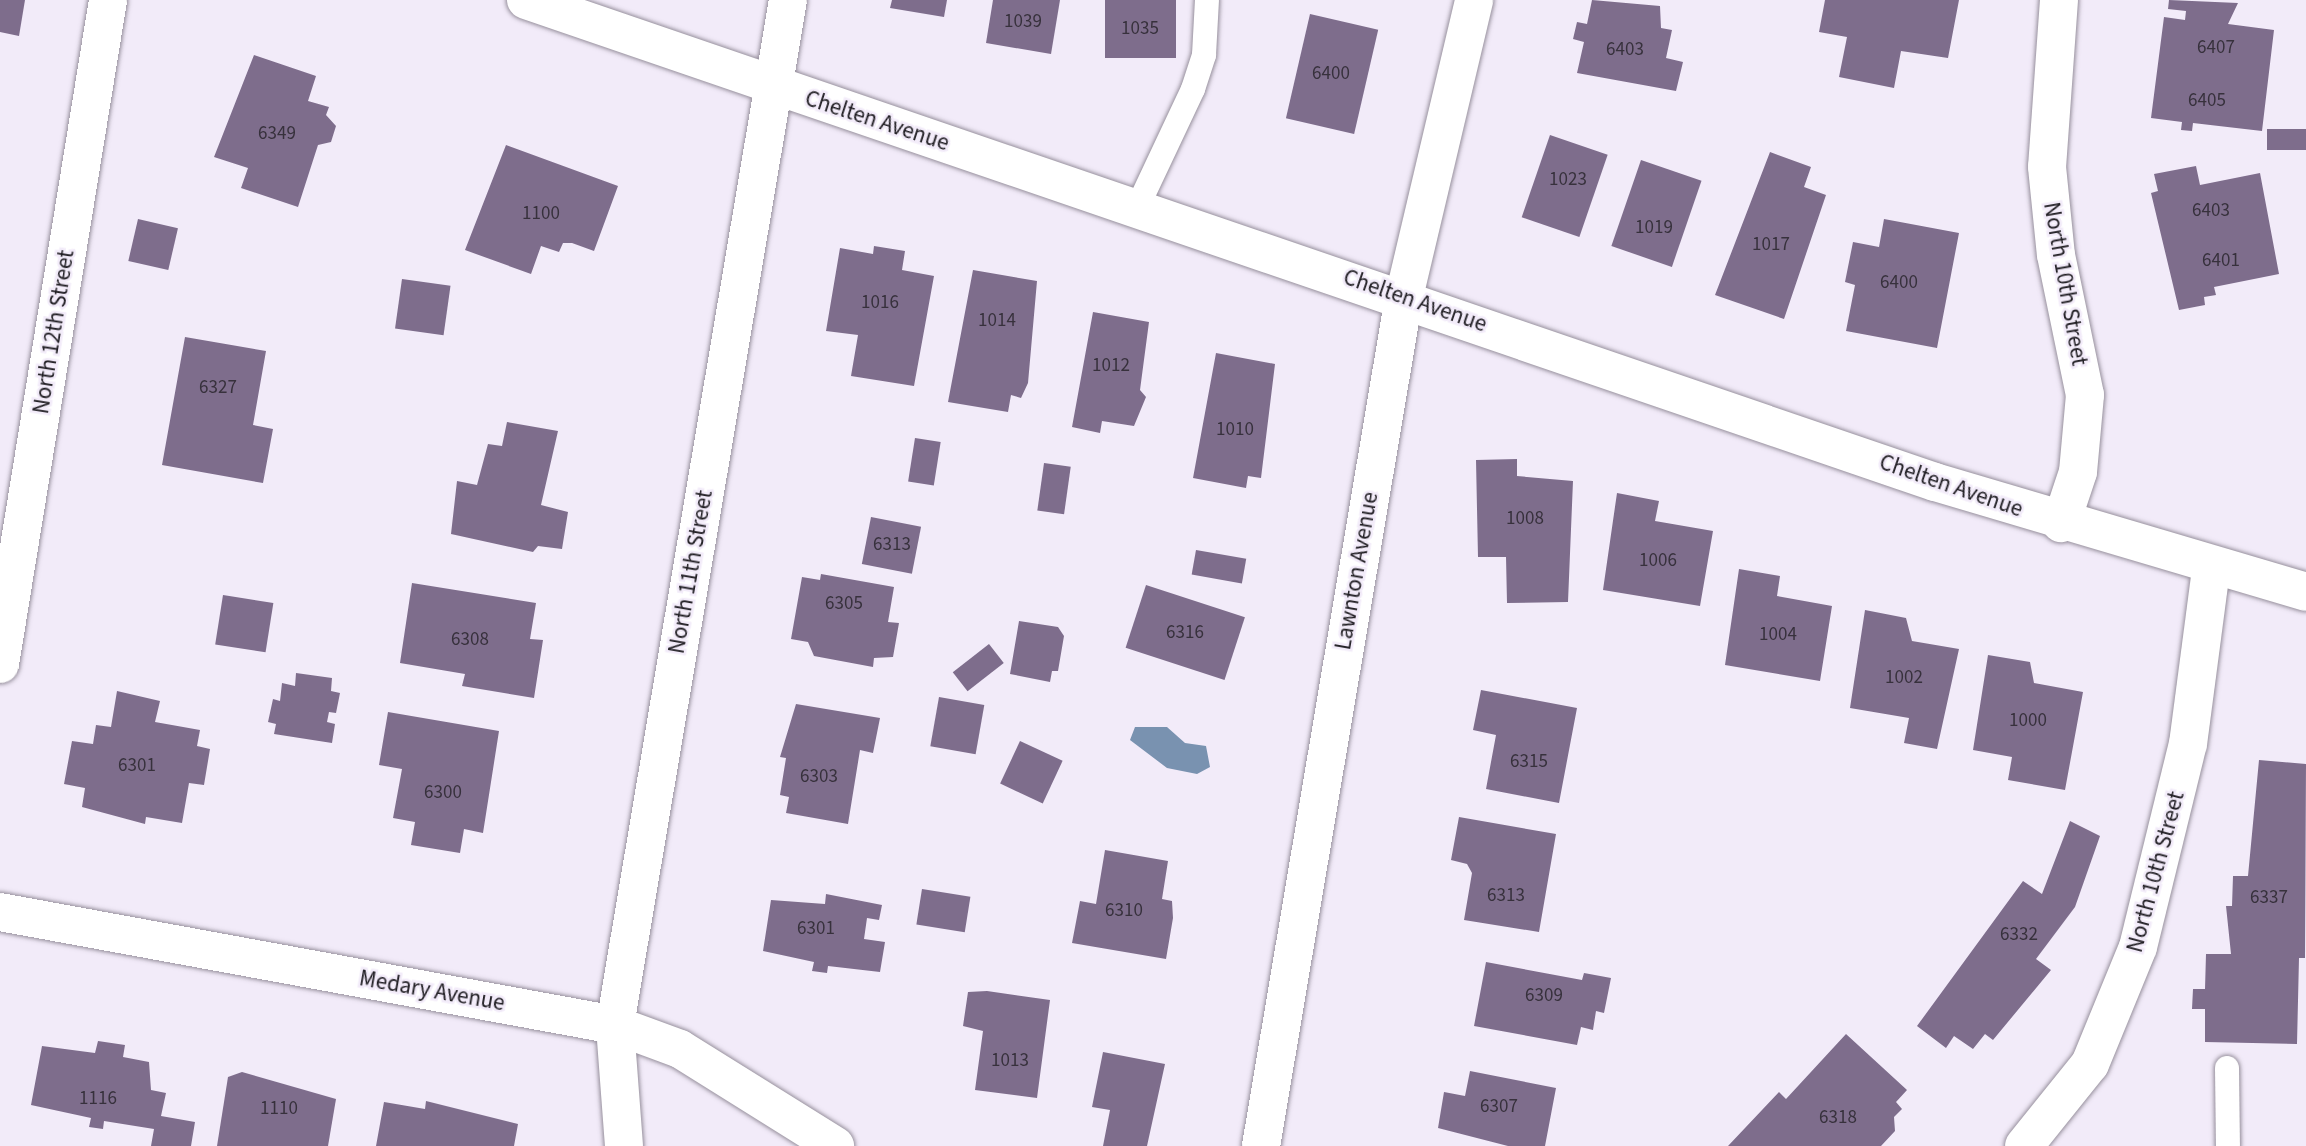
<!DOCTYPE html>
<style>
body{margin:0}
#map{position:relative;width:2306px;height:1146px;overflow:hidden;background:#f2ebf9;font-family:"Source Sans 3",sans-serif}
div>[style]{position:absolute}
.water>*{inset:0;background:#7992b0}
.building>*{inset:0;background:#7e6d8c;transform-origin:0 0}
.roads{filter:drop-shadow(0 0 2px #97909d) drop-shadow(0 0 2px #97909d)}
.lane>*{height:24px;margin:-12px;padding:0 12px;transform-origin:12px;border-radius:12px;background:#fff}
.street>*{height:38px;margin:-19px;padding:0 19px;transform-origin:19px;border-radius:19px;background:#fff}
span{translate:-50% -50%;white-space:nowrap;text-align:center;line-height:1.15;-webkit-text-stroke:5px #f2ebf9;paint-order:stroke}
.number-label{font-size:19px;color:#37313c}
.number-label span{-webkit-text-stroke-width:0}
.street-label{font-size:23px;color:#1f1d22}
</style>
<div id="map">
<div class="water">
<i style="clip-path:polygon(1135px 727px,1167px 727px,1185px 743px,1206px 746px,1210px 767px,1197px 774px,1167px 768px,1130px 740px)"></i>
</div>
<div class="building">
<i style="clip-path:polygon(0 0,25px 0,19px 36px,0 32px)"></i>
<i style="clip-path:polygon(892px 0,947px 0,944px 17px,890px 8px)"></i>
<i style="clip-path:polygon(993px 0,1060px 0,1051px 54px,986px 43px)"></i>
<i style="left:1105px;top:0;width:71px;height:58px"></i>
<i style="clip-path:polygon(1592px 0,1660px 6px,1661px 28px,1672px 30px,1666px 58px,1683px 62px,1676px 91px,1577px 73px,1584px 42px,1573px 39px,1577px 22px,1587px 24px)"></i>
<i style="clip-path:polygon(1825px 0,1959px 0,1948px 58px,1901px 51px,1894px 88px,1839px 77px,1847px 37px,1819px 32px)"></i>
<i style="clip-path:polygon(2169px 0,2238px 3px,2228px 24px,2274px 30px,2262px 131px,2193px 123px,2192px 131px,2181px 130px,2182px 122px,2151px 118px,2164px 17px,2185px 20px,2186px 11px,2168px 9px)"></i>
<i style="left:1310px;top:14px;width:70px;height:107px;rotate:13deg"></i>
<i style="clip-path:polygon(254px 55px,316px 76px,308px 101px,329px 107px,326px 115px,336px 126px,331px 142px,318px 145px,298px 207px,241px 188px,248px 168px,214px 157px)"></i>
<i style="left:2306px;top:129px;width:21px;height:39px;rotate:90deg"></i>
<i style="left:1550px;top:135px;width:61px;height:87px;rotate:19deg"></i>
<i style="clip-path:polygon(506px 145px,618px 186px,594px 251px,572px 243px,563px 243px,559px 252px,541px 246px,531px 274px,465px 250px)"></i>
<i style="clip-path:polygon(1770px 152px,1811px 167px,1804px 187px,1826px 195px,1784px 319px,1715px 295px)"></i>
<i style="left:1641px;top:160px;width:64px;height:91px;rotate:19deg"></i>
<i style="clip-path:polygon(2196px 166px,2200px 185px,2260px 173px,2279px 274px,2214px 287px,2216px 295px,2204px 297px,2205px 305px,2179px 310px,2151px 193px,2158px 191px,2154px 174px)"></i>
<i style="left:138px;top:219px;width:41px;height:43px;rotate:13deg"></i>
<i style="clip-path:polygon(1884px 219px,1959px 233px,1937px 348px,1846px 331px,1855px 285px,1845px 282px,1853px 242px,1879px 247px)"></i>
<i style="clip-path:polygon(874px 246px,905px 251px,902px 270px,934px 276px,914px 386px,851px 376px,858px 335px,826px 331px,840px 248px,873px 254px)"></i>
<i style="clip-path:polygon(973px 270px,1037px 281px,1028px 383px,1021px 398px,1011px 395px,1008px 412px,948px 402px)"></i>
<i style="left:402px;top:279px;width:49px;height:50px;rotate:8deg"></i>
<i style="clip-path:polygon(1093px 312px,1149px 322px,1140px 390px,1146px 397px,1134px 426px,1102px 421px,1100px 433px,1072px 427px)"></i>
<i style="clip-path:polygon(185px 337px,266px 351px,253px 425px,273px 429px,263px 483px,162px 465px)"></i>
<i style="clip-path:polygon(1216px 353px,1275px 364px,1261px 478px,1248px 476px,1246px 488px,1193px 478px)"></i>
<i style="clip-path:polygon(507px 422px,558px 431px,541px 505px,568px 512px,562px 549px,538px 546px,533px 552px,451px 534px,457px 481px,477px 485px,488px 444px,502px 446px)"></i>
<i style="left:915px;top:438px;width:26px;height:44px;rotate:9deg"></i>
<i style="clip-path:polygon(1517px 459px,1517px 476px,1573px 481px,1568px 602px,1507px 603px,1506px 557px,1478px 557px,1476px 460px)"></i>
<i style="left:1044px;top:463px;width:27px;height:48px;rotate:8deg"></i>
<i style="clip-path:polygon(1617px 493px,1659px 501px,1655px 521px,1713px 531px,1700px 606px,1603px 590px)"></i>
<i style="left:871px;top:517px;width:51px;height:48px;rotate:11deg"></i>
<i style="left:1196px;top:550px;width:51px;height:25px;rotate:10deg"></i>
<i style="clip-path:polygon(1739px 569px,1780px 576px,1777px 596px,1832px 606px,1820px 681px,1725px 665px)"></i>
<i style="clip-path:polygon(821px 574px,894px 587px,888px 622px,899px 623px,893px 657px,874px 658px,873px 667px,814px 656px,808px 642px,791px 639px,802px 577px,820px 580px)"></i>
<i style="clip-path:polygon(412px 583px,536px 603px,530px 639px,543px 640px,534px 698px,462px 686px,465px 674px,400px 663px)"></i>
<i style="left:1146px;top:585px;width:104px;height:66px;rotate:18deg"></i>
<i style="left:223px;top:595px;width:51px;height:50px;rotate:9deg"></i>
<i style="clip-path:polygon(1865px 610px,1906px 618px,1912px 641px,1959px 649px,1937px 749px,1904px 743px,1909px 718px,1850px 708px)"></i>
<i style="clip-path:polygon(1019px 621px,1058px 627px,1064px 636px,1058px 671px,1052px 671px,1050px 682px,1010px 674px)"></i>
<i style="left:989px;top:644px;width:24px;height:46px;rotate:52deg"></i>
<i style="clip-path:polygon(1988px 655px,2030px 662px,2034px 683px,2083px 692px,2065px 790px,2008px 780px,2012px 757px,1973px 750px)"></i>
<i style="clip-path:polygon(296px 673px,332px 678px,331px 691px,340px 693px,336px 713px,329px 712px,327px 722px,335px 724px,332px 743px,274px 734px,276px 724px,268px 722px,273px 699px,280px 701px,282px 683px,295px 686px)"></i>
<i style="clip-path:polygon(1481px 690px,1577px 708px,1559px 803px,1486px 789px,1496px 735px,1473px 730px)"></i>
<i style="clip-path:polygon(117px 691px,160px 701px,155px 722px,200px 730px,197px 746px,210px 749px,204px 785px,189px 783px,182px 823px,146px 817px,145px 824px,82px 807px,85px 788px,64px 784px,72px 741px,93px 744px,96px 725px,111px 727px)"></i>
<i style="left:939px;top:697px;width:46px;height:50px;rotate:10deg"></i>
<i style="clip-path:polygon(796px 704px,880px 718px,873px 753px,860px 750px,848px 824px,786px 813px,789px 797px,780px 795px,786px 758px,780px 757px)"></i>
<i style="clip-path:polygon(388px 712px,499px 731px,483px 833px,464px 829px,460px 853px,411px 845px,415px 822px,393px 818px,402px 769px,379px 765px)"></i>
<i style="left:1020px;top:741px;width:47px;height:47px;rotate:25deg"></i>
<i style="clip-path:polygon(2259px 760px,2306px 764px,2305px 958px,2299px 958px,2297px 1044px,2205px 1042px,2205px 1009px,2192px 1009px,2193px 989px,2205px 989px,2206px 954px,2231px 954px,2226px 906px,2232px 906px,2233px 876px,2248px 876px)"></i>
<i style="clip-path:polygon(1459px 817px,1556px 834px,1539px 932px,1464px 920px,1472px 873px,1467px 864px,1451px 860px)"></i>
<i style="clip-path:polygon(2070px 821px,2100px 836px,2075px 907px,2036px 959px,2051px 970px,1993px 1040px,1985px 1034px,1973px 1049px,1954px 1036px,1946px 1048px,1917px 1026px,2023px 881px,2042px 894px)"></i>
<i style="clip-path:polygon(1105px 850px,1168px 861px,1162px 899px,1172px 901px,1173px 918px,1166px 959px,1072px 943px,1080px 901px,1096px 904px)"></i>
<i style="left:922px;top:889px;width:49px;height:36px;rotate:9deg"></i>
<i style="clip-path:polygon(826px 894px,882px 905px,879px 920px,867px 918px,864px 939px,885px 942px,880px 972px,828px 966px,827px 973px,812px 971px,814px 962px,763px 951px,771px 900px,825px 904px)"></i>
<i style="clip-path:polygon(1486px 962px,1582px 980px,1584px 973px,1611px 978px,1604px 1013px,1596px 1011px,1593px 1030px,1581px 1027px,1577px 1045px,1474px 1026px)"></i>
<i style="clip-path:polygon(987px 991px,1050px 1000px,1037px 1098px,975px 1090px,983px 1031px,963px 1026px,968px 992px)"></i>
<i style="clip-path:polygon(1846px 1034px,1907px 1090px,1896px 1102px,1902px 1109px,1894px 1117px,1895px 1131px,1881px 1146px,1728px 1146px,1779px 1092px,1786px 1099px)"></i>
<i style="clip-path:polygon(98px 1041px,125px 1045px,123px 1057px,149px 1062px,151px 1090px,166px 1093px,161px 1116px,195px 1122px,191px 1146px,151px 1146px,154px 1129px,104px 1121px,103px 1129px,89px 1127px,91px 1118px,31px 1105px,42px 1046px,95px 1053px)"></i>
<i style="clip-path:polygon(1103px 1052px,1165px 1064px,1147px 1146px,1103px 1146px,1110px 1110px,1092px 1107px)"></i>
<i style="clip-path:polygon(1470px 1071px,1556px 1088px,1545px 1146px,1508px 1146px,1438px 1128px,1444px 1092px,1465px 1096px)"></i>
<i style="clip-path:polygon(242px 1072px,336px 1099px,328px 1146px,217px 1146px,228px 1077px)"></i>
<i style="clip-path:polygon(426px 1101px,518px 1124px,514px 1146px,376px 1146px,384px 1102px,425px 1109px)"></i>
</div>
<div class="roads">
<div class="lane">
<i style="left:1137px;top:208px;width:132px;rotate:-64.8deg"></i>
<i style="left:1193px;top:89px;width:36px;rotate:-72deg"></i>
<i style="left:1204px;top:55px;width:55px;rotate:-86.9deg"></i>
<i style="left:2227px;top:1068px;width:78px;rotate:89.3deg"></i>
</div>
<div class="street">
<i style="left:526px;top:0;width:1489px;rotate:18.89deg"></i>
<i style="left:1935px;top:482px;width:387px;rotate:16.5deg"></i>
<i style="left:2059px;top:0;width:167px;rotate:94.1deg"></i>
<i style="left:2047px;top:167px;width:88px;rotate:84.2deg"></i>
<i style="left:2056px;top:255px;width:143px;rotate:78.3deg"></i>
<i style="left:2085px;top:395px;width:77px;rotate:95.2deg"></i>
<i style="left:2078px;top:472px;width:54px;rotate:108.4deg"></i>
<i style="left:0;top:664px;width:673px;rotate:-80.76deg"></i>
<i style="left:0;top:912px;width:625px;rotate:10.41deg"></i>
<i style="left:615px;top:1025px;width:69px;rotate:20.3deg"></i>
<i style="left:680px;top:1049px;width:183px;rotate:32deg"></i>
<i style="left:624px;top:1146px;width:121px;rotate:-94.3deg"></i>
<i style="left:615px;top:1025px;width:1039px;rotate:-80.42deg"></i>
<i style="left:1261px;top:1146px;width:861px;rotate:-80.44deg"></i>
<i style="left:1404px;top:297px;width:305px;rotate:-76.7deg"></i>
<i style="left:2024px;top:1146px;width:105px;rotate:-51.2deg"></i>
<i style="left:2090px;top:1064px;width:126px;rotate:-67.7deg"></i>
<i style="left:2138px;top:947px;width:209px;rotate:-76.2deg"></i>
<i style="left:2188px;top:744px;width:177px;rotate:-82.5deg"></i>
</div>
</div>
<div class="number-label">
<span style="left:1023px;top:22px">1039</span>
<span style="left:1140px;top:29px">1035</span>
<span style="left:2216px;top:48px">6407</span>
<span style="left:1625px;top:50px">6403</span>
<span style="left:1331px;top:74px">6400</span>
<span style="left:2207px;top:101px">6405</span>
<span style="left:277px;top:134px">6349</span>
<span style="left:1568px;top:180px">1023</span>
<span style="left:2211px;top:211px">6403</span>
<span style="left:541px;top:214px">1100</span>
<span style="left:1654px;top:228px">1019</span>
<span style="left:1771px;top:245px">1017</span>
<span style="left:2221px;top:261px">6401</span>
<span style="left:1899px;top:283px">6400</span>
<span style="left:880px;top:303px">1016</span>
<span style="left:997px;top:321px">1014</span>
<span style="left:1111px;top:366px">1012</span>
<span style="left:218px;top:388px">6327</span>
<span style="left:1235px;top:430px">1010</span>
<span style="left:1525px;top:519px">1008</span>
<span style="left:892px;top:545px">6313</span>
<span style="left:1658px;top:561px">1006</span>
<span style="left:844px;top:604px">6305</span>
<span style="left:1185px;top:633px">6316</span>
<span style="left:1778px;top:635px">1004</span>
<span style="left:470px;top:640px">6308</span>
<span style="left:1904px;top:678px">1002</span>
<span style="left:2028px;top:721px">1000</span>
<span style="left:1529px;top:762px">6315</span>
<span style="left:137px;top:766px">6301</span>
<span style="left:819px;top:777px">6303</span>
<span style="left:443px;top:793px">6300</span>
<span style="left:1506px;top:896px">6313</span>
<span style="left:2269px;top:898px">6337</span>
<span style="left:1124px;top:911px">6310</span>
<span style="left:816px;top:929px">6301</span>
<span style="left:2019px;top:935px">6332</span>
<span style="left:1544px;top:996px">6309</span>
<span style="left:1010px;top:1061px">1013</span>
<span style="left:98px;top:1099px">1116</span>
<span style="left:1499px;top:1107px">6307</span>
<span style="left:279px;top:1109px">1110</span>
<span style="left:1838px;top:1118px">6318</span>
</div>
<div class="street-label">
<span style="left:877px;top:121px;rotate:18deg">Chelten Avenue</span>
<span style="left:2065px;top:284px;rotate:80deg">North 10th Street</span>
<span style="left:1415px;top:301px;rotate:19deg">Chelten Avenue</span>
<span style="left:54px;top:332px;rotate:-81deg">North 12th Street</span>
<span style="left:1951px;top:486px;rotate:19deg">Chelten Avenue</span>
<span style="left:1357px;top:571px;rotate:-80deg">Lawnton Avenue</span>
<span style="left:691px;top:572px;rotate:-80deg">North 11th Street</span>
<span style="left:2156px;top:872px;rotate:-75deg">North 10th Street</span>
<span style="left:432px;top:991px;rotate:10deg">Medary Avenue</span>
</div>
</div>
